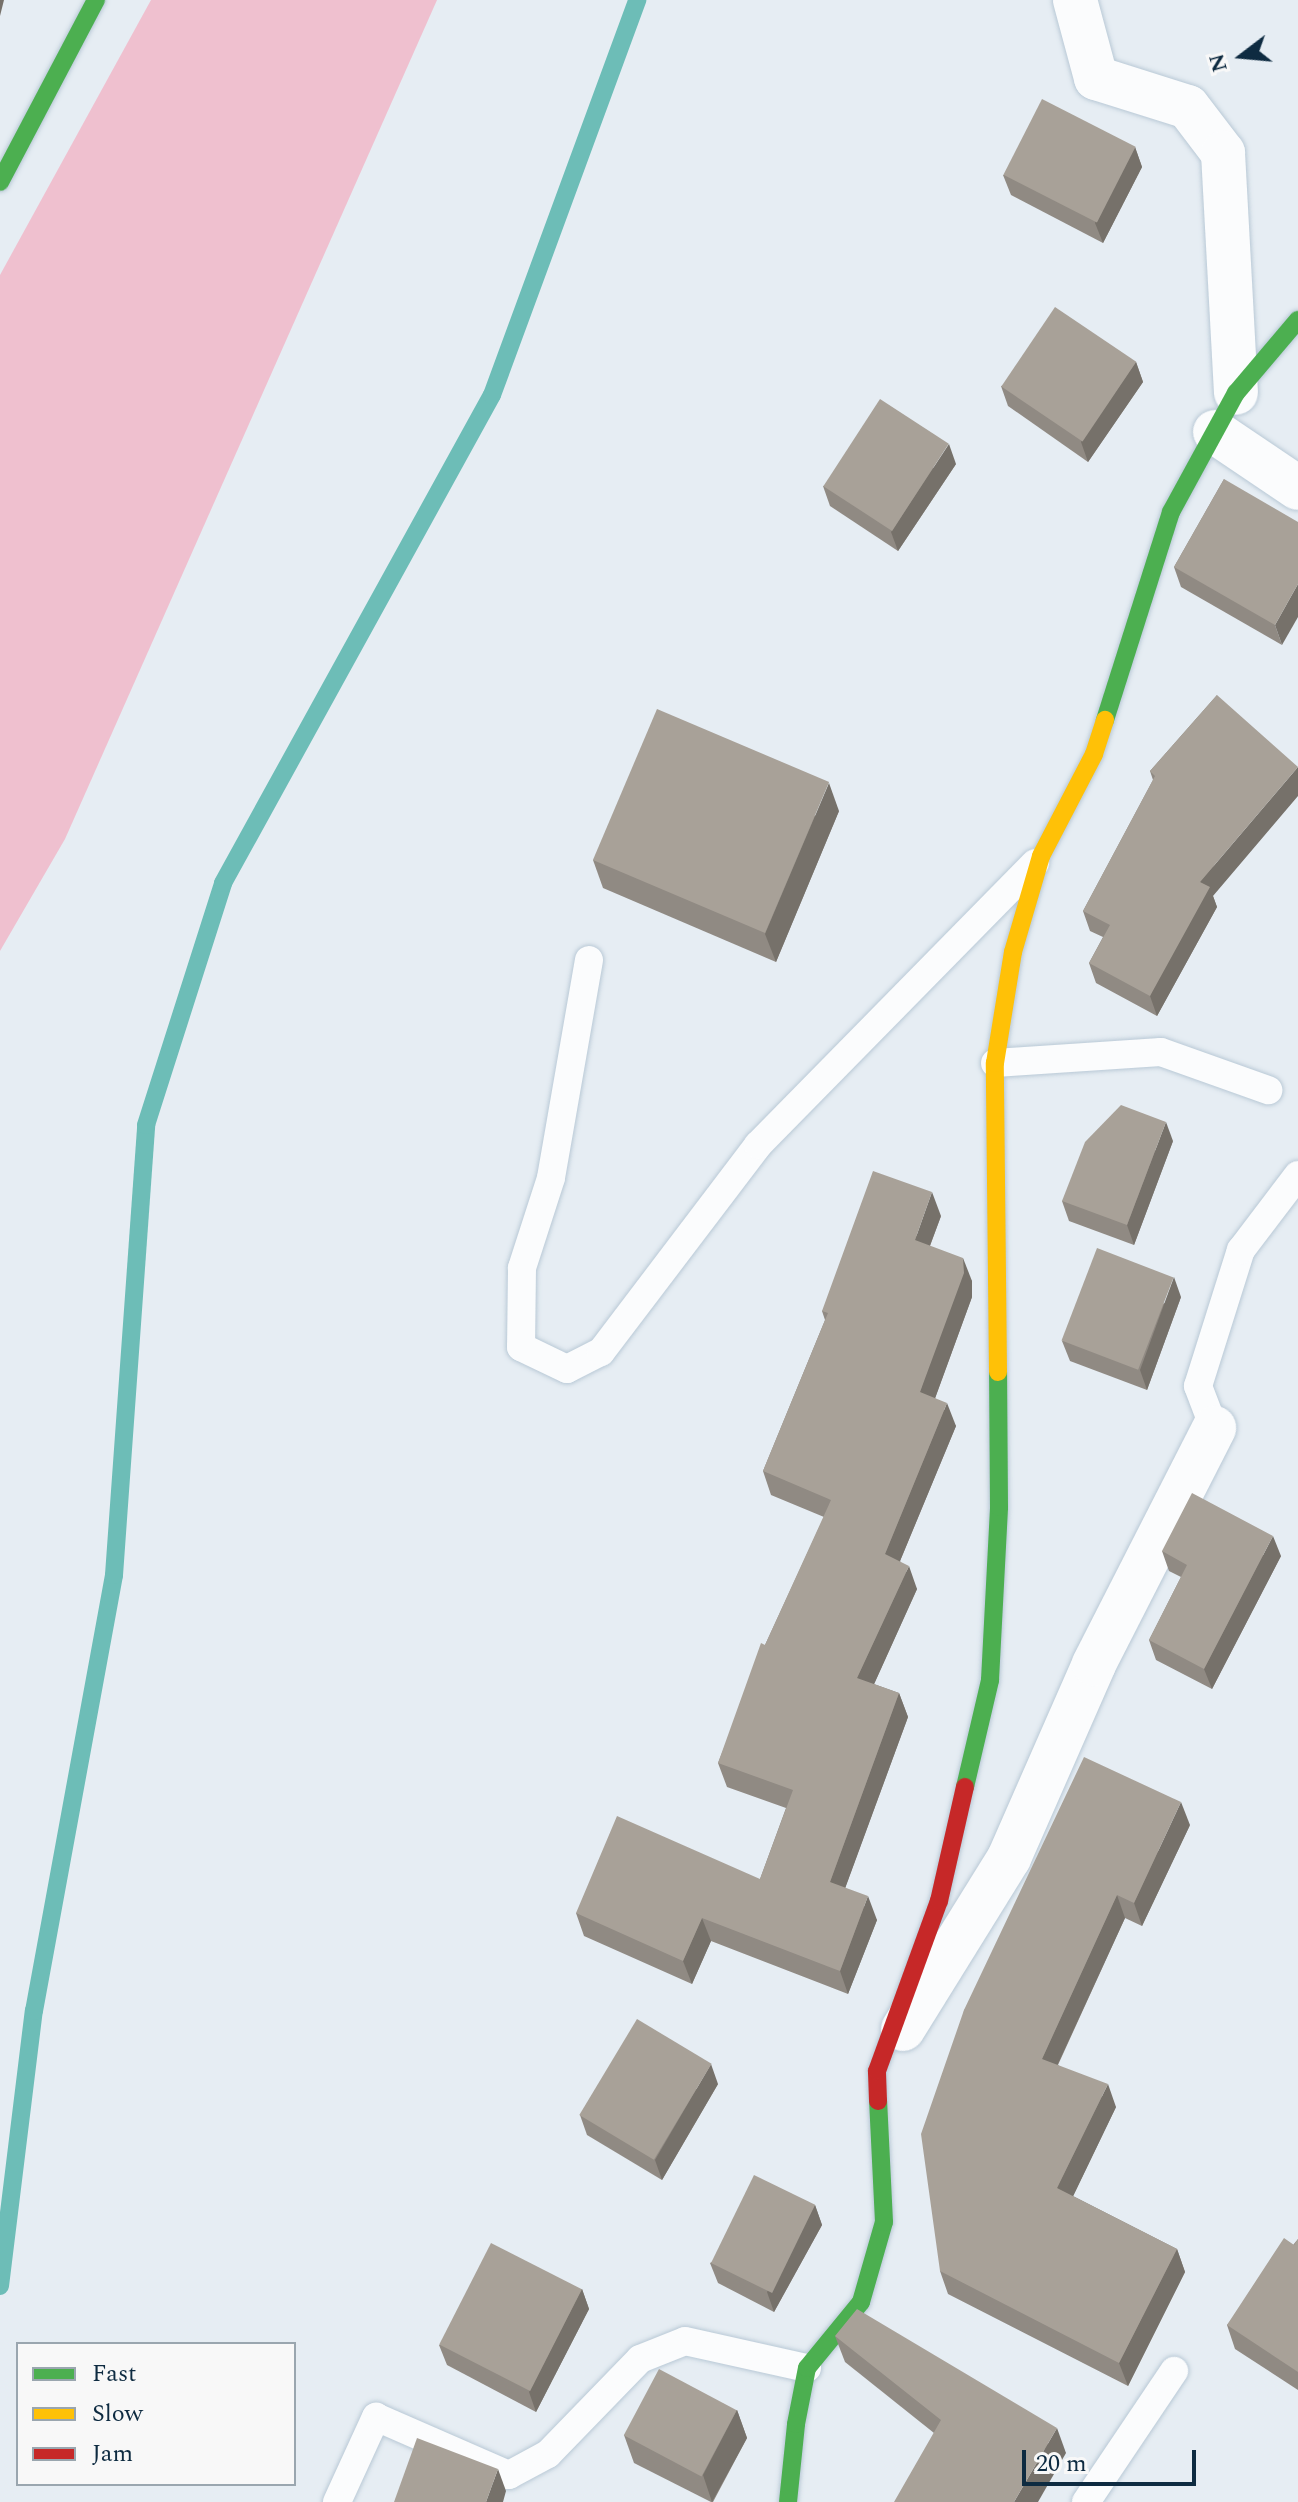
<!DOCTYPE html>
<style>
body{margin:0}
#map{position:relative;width:1298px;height:2502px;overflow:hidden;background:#e6edf3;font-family:Spectral,serif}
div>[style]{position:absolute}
.green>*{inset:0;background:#efc0cf}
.stream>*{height:18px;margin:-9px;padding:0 9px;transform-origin:9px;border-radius:9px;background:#6dbdb7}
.roads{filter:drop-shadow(0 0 2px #b9c9d6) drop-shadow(0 0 2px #b9c9d6)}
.lane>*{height:28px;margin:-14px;padding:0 14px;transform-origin:14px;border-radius:14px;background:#fbfcfd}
.street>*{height:44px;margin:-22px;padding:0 22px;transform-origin:22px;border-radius:22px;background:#fbfcfd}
.fast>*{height:18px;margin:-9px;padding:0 9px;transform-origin:9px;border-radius:9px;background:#4caf50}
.slow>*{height:18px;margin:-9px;padding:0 9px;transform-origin:9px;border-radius:9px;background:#ffc107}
.jam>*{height:18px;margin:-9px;padding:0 9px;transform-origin:9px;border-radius:9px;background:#c62828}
.wall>*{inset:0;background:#908a83}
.shaded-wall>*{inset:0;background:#76716a}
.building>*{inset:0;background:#a8a198;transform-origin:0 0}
span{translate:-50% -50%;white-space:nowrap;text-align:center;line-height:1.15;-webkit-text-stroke:8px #f8f8f8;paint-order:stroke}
.legend{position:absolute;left:16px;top:2342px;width:280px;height:144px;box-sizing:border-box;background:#f8f8f8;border:2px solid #9aa6af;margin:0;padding:10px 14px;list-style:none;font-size:24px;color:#0e2b41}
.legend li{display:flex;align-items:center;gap:16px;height:40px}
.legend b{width:40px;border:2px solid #9aa6af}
.north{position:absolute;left:1202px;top:16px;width:80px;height:80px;-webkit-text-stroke:6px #f8f8f8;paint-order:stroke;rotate:254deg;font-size:22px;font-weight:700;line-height:32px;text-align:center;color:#0e2b41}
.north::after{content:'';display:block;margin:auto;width:28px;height:36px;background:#0e2b41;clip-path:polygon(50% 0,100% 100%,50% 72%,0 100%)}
.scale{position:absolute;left:1022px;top:2450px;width:174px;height:36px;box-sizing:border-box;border:4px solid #0e2b41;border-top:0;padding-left:10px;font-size:24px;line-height:28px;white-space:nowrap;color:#0e2b41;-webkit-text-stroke:6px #f8f8f8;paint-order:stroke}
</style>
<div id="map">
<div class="green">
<i style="clip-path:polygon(151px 0,437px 0,65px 839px,0 951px,0 275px)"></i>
</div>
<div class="stream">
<i style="left:0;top:2286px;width:277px;rotate:-83deg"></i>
<i style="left:34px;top:2011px;width:443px;rotate:-79.6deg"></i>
<i style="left:114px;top:1575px;width:451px;rotate:-85.9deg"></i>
<i style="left:146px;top:1125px;width:254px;rotate:-72.3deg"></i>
<i style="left:223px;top:883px;width:557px;rotate:-61.14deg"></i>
<i style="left:492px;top:395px;width:421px;rotate:-69.8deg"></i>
</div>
<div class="roads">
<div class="lane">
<i style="left:589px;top:960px;width:221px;rotate:99.9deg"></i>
<i style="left:551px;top:1178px;width:95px;rotate:107.9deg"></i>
<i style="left:522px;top:1268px;width:79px;rotate:90.7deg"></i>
<i style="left:521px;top:1347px;width:51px;rotate:25.6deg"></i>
<i style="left:567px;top:1369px;width:38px;rotate:-27deg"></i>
<i style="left:601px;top:1352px;width:260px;rotate:-52.8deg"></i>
<i style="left:758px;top:1145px;width:395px;rotate:-45.5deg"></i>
<i style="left:995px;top:1063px;width:166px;rotate:-3.8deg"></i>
<i style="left:1161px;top:1052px;width:114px;rotate:19.6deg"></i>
<i style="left:1214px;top:1428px;width:45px;rotate:-110.9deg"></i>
<i style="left:1198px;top:1386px;width:143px;rotate:-72.5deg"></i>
<i style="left:1241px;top:1250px;width:94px;rotate:-52.8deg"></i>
<i style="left:337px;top:2502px;width:94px;rotate:-65.4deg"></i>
<i style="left:376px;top:2417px;width:145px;rotate:23.6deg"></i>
<i style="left:509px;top:2475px;width:44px;rotate:-28.3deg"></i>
<i style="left:548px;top:2454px;width:132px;rotate:-45.9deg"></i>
<i style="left:640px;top:2359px;width:48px;rotate:-21.8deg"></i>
<i style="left:685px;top:2341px;width:125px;rotate:12.5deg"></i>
<i style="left:1086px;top:2502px;width:158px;rotate:-56.1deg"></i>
</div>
<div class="street">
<i style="left:1075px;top:0;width:81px;rotate:74.9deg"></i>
<i style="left:1096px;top:78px;width:96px;rotate:17.5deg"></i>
<i style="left:1188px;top:107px;width:58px;rotate:52.7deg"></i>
<i style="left:1223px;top:153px;width:240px;rotate:86.9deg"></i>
<i style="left:1215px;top:432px;width:100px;rotate:34deg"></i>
<i style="left:903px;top:2029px;width:201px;rotate:-58.2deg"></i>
<i style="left:1009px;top:1858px;width:212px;rotate:-66.3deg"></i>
<i style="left:1094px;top:1664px;width:265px;rotate:-63deg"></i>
</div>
<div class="fast">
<i style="left:0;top:182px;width:206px;rotate:-62.2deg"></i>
<i style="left:1105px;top:720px;width:218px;rotate:-72.4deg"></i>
<i style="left:1171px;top:512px;width:136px;rotate:-61.4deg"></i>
<i style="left:1236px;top:393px;width:96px;rotate:-49.7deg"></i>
<i style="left:965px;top:1787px;width:110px;rotate:-76.8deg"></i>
<i style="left:990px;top:1680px;width:173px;rotate:-87deg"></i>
<i style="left:999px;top:1507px;width:135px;rotate:-90.4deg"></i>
<i style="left:788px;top:2502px;width:78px;rotate:-84.1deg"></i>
<i style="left:796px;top:2424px;width:57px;rotate:-78.9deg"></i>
<i style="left:807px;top:2368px;width:85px;rotate:-50.7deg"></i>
<i style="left:861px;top:2302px;width:83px;rotate:-74deg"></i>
<i style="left:884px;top:2222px;width:121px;rotate:-92.8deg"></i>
</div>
<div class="slow">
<i style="left:998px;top:1372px;width:309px;rotate:-90.6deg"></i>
<i style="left:995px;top:1063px;width:112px;rotate:-80.8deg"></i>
<i style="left:1013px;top:952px;width:100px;rotate:-73.7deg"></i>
<i style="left:1041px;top:856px;width:115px;rotate:-62.5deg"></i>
<i style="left:1094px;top:754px;width:36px;rotate:-72deg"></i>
</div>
<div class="jam">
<i style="left:878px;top:2101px;width:30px;rotate:-92deg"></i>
<i style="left:877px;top:2071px;width:181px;rotate:-70deg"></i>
<i style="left:939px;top:1901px;width:117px;rotate:-77.2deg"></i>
</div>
</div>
<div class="wall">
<i style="clip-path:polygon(1135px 147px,1142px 167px,1103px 243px,1011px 195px,1003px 175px)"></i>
<i style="clip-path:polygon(1136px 362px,1143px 382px,1088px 462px,1008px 406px,1001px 386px)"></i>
<i style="clip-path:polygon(956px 464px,898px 551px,830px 506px,823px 486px)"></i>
<i style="clip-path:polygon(1224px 479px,1282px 645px,1181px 587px,1174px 567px)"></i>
<i style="clip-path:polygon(1217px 695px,1213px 896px,1217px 907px,1157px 1016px,1096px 983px,1089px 963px,1103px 937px,1090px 931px,1083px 911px,1153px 780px,1150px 771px)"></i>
<i style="clip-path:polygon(839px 811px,776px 962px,603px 888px,593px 860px)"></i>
<i style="clip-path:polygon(1173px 1141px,1134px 1245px,1069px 1221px,1062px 1201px)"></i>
<i style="clip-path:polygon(941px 1216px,930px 1246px,972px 1281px,972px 1297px,935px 1398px,956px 1426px,900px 1561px,917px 1589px,874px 1684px,899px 1693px,908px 1717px,845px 1888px,877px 1920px,848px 1994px,711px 1941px,692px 1984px,584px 1936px,576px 1913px,760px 1879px,786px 1808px,727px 1787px,718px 1763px,765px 1645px,824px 1517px,771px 1495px,763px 1471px,825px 1320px,822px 1311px)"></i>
<i style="clip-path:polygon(1181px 1297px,1147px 1390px,1070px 1361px,1062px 1341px)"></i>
<i style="clip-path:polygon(1162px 1551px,1281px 1556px,1212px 1689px,1156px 1660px,1149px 1640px,1181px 1577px,1169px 1571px)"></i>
<i style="clip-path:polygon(1190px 1825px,1142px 1926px,1125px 1918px,1058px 2065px,1116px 2107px,1073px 2196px,1177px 2249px,1185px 2272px,1128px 2386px,948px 2294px,940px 2271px,964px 2010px)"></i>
<i style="clip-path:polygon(718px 2084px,662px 2180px,587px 2135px,580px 2115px)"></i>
<i style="clip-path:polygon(815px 2205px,822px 2225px,774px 2312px,718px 2283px,710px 2263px)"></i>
<i style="clip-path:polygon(1298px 2239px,1298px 2390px,1235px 2349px,1227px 2325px)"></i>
<i style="clip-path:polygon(582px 2289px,589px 2309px,536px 2412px,447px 2365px,439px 2345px)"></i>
<i style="clip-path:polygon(835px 2336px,1066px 2453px,934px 2433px,845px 2362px)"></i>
<i style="clip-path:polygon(737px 2410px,747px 2438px,713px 2502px,711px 2502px,634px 2463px,624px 2435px)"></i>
</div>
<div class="shaded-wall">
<i style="clip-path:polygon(0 0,4px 0,0 16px)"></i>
<i style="clip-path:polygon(1135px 147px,1142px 167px,1103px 243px,1095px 223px)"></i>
<i style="clip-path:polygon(1136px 362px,1143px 382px,1088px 462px,1081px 442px)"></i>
<i style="clip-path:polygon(949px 444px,956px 464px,898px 551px,891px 532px)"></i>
<i style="clip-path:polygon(1298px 584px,1298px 617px,1282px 645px,1275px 625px)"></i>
<i style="clip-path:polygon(1298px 767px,1298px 796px,1213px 896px,1217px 907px,1157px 1016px,1150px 996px,1200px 882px)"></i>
<i style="clip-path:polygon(829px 783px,839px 811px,776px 962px,765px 934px)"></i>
<i style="clip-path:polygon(1166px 1122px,1173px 1141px,1134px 1245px,1127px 1225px)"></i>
<i style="clip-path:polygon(932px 1192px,941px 1216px,923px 1264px,915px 1240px)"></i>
<i style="clip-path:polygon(963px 1258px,972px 1281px,972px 1297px,929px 1415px,920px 1392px)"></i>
<i style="clip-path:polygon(1174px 1277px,1181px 1297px,1147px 1390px,1140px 1370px)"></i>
<i style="clip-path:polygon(947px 1403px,956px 1426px,893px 1578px,885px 1554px)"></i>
<i style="clip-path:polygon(1273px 1536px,1281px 1556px,1212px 1689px,1204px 1669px)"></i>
<i style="clip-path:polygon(909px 1566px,917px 1589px,866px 1702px,857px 1678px)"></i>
<i style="clip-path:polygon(899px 1693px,908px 1717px,839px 1905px,830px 1882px)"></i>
<i style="clip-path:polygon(1181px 1802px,1190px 1825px,1142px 1926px,1134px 1903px)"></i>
<i style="clip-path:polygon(1117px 1895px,1125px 1918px,1050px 2081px,1042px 2059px)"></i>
<i style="clip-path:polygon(868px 1896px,877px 1920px,848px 1994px,840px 1971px)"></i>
<i style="clip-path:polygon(702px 1918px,711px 1941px,692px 1984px,683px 1961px)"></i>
<i style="clip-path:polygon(711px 2064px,718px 2084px,662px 2180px,655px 2160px)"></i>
<i style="clip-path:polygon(1108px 2084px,1116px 2107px,1066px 2211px,1057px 2188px)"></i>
<i style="clip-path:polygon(815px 2205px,822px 2225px,774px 2312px,767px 2292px)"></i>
<i style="clip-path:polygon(1177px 2249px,1185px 2272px,1128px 2386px,1119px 2363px)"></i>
<i style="clip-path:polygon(582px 2289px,589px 2309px,536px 2412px,529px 2392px)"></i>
<i style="clip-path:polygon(737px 2410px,747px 2438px,712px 2502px,703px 2475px)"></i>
<i style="clip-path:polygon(1057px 2428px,1066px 2453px,1038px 2502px,1014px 2502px)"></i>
<i style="clip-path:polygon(498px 2469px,506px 2491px,503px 2502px,486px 2502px)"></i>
</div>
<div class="building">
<i style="left:1042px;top:99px;width:105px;height:85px;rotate:27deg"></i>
<i style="left:1055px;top:307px;width:98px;height:96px;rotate:34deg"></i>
<i style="left:880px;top:399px;width:82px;height:104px;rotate:33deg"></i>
<i style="clip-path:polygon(1224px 479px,1298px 522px,1298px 584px,1275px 625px,1174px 567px)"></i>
<i style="clip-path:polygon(1217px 695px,1298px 767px,1200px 882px,1210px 887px,1150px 996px,1089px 963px,1110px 925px,1083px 911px,1155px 776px,1150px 771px)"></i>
<i style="left:657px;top:709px;width:187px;height:164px;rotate:23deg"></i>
<i style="clip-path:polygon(1121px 1105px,1166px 1122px,1127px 1225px,1062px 1201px,1085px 1142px)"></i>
<i style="clip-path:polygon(873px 1171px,932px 1192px,915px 1240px,963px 1258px,964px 1273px,920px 1392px,947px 1403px,885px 1554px,909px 1566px,857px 1678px,899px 1693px,830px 1882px,868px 1896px,840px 1971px,702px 1918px,683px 1961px,576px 1913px,617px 1816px,760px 1879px,793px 1790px,718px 1763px,761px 1643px,765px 1645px,831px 1500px,763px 1471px,828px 1313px,822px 1311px)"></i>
<i style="left:1097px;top:1248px;width:82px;height:99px;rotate:21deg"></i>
<i style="clip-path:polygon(1192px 1493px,1273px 1536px,1204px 1669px,1149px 1640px,1187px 1565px,1162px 1551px)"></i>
<i style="clip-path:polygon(1084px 1757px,1181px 1802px,1134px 1903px,1117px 1895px,1042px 2059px,1108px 2084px,1057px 2188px,1177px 2249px,1119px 2363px,940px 2271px,921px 2134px,964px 2010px)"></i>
<i style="left:637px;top:2019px;width:87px;height:112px;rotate:31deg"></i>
<i style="left:754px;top:2175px;width:68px;height:98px;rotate:26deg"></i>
<i style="clip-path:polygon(1284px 2238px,1294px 2245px,1298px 2239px,1298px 2372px,1227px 2325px)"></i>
<i style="left:491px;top:2243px;width:102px;height:114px;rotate:27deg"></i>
<i style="clip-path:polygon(857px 2309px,1057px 2428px,1014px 2502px,894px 2502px,941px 2420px,835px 2336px)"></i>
<i style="left:659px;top:2369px;width:88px;height:75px;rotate:28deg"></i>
<i style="clip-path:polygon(417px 2438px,498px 2469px,486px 2502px,394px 2502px)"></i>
</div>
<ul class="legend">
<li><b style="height:10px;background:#4caf50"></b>Fast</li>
<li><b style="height:10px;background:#ffc107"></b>Slow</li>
<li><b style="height:10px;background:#c62828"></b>Jam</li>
</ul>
<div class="north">N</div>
<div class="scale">20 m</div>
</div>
